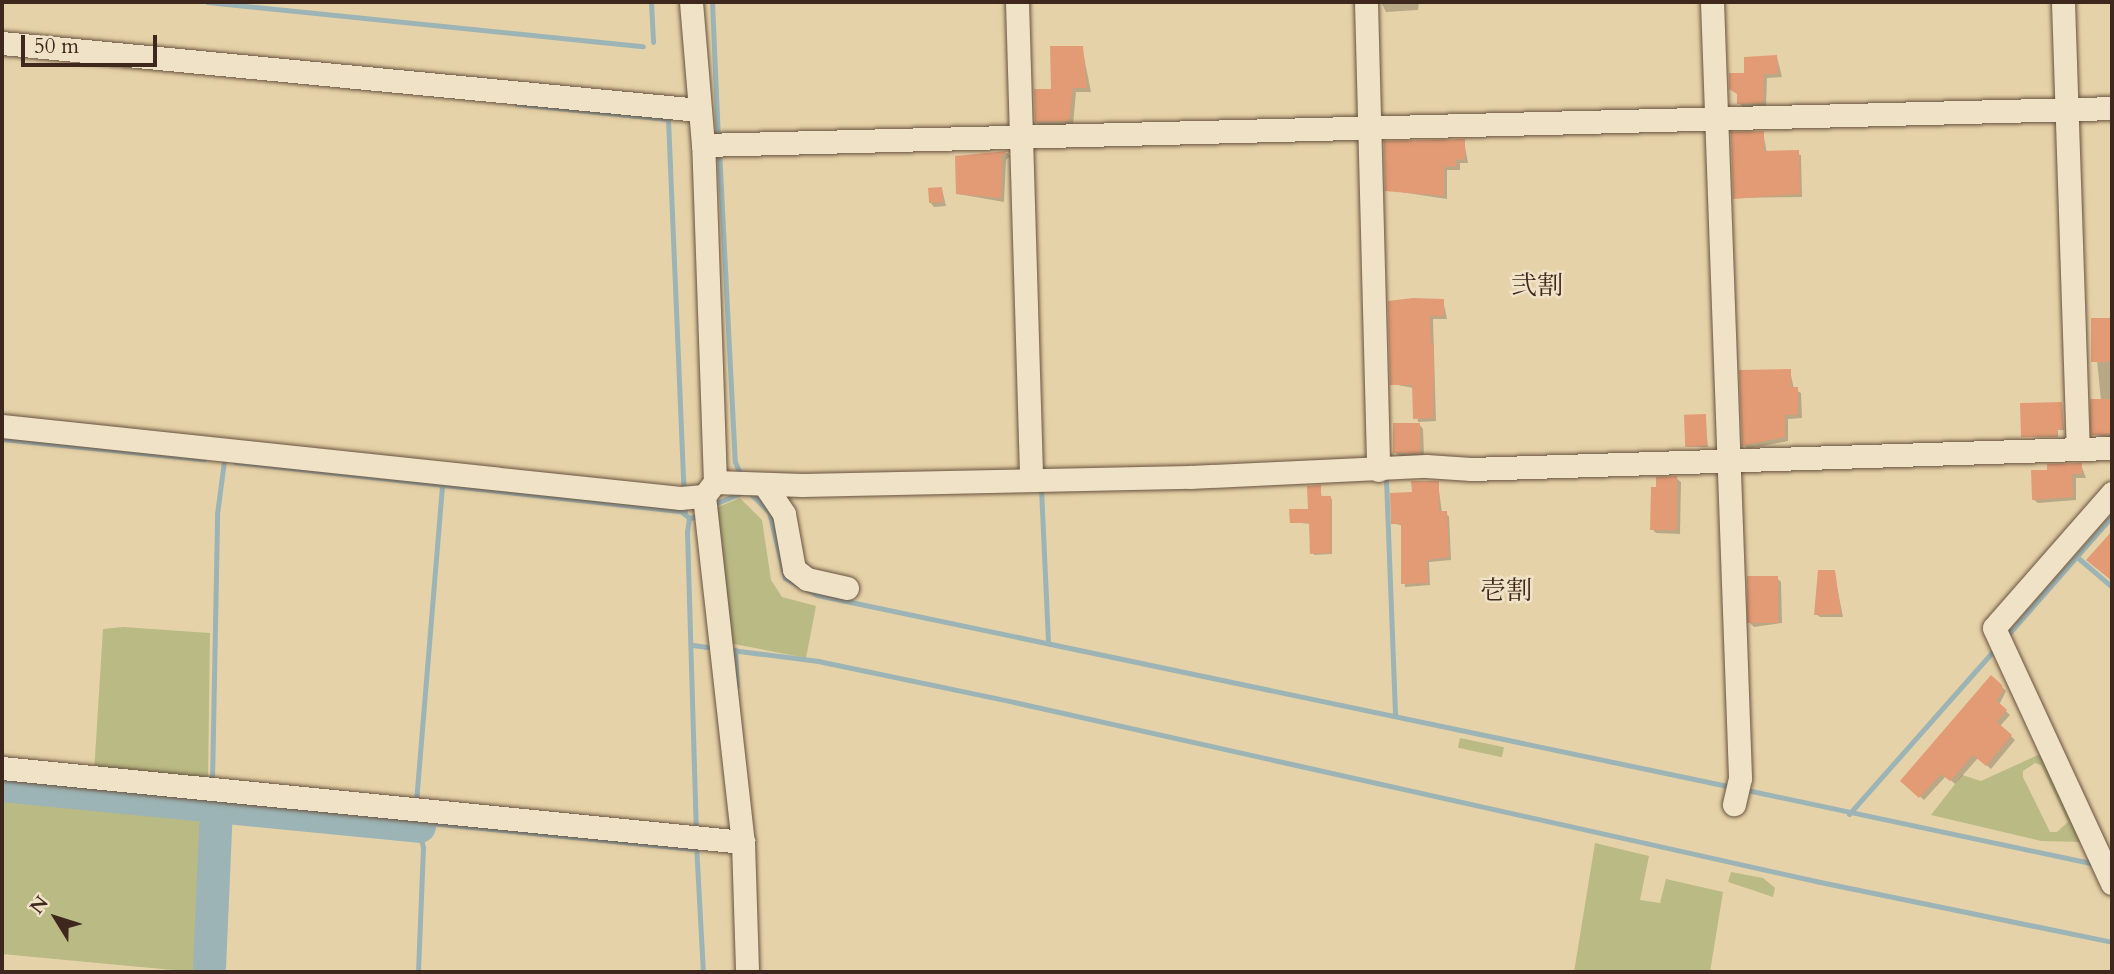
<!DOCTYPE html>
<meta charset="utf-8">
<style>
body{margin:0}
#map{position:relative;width:2114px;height:974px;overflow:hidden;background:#e6d2a8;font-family:Cardo,"Noto Serif JP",serif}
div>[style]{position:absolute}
.green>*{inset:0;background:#baba84;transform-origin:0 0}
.shadow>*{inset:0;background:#0003}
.stream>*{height:5px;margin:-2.5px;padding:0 2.5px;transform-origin:2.5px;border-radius:2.5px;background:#9cb4b5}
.river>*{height:33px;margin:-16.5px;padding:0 16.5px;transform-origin:16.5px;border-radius:16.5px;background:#9cb4b5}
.building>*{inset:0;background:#e29b75;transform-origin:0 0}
.roads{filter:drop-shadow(0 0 2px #68523f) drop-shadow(0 0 2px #68523f)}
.minor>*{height:23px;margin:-11.5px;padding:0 11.5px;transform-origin:11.5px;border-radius:11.5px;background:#efe2c6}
span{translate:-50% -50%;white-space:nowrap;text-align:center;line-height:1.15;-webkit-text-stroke:5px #efe2c6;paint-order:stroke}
.neighbourhood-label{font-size:26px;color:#3e271c}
.frame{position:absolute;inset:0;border:4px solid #3e271c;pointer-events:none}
.north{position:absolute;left:21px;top:883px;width:70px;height:70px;-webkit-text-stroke:5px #efe2c6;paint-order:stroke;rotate:308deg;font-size:19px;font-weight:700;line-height:28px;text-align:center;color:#3e271c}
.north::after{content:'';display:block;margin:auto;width:24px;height:32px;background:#3e271c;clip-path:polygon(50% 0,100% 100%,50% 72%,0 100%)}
.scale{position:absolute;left:21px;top:35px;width:136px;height:32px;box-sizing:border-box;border:4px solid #3e271c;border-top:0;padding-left:9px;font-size:21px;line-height:24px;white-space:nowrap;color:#3e271c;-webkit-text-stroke:5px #efe2c6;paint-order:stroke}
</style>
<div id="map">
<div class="green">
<i style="clip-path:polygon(740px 498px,762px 520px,771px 580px,782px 597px,816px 606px,806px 658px,729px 643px,713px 509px)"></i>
<i style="clip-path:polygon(123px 627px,210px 633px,208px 784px,94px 773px,103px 629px)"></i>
<i style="left:1460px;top:738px;width:45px;height:10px;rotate:12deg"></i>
<i style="clip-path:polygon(evenodd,2038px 755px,2045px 758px,2083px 842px,2041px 841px,1931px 815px,1962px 775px,1981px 781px,2038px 755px,2035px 763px,2041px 765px,2068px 822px,2057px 832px,2050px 832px,2023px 777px,2023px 771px,2035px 763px)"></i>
<i style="clip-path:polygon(2px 794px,187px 813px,199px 821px,203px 831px,194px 972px,2px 954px)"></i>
<i style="clip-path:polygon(1595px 843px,1649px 856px,1640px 900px,1660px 903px,1666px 879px,1723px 892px,1710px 972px,1574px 972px)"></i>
<i style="clip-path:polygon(1731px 872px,1763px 878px,1775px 888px,1773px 897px,1728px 882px)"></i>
</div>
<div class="shadow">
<i style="clip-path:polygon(1381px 2px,1419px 2px,1418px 10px,1386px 12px)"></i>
<i style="clip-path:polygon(1082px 47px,1091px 92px,1076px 92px,1073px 125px,1040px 126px,1036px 122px)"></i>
<i style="clip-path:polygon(1777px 57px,1782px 77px,1767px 78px,1766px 107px,1743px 107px,1739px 103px,1746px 75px)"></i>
<i style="clip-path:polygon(1763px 133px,1767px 153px,1801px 155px,1802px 197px,1735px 198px)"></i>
<i style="clip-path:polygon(1464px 141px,1468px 163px,1460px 163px,1460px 170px,1447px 170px,1447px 199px,1387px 190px)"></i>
<i style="clip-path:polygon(1007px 153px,1010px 156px,1006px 160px,1004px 202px,958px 194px,957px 157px)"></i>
<i style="clip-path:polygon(942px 189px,946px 206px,934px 207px,930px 202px)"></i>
<i style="clip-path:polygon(1443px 300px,1447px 319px,1433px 319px,1436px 421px,1418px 422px,1414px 388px,1392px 384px,1389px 303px)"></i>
<i style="clip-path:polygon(2093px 319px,2112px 320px,2112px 438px,2093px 434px,2101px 401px)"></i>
<i style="clip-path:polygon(1790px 371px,1794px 389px,1801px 393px,1802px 418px,1788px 419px,1788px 441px,1748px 449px,1744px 445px)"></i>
<i style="clip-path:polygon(2062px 404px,2064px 430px,2058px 430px,2058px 437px,2022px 436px)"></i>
<i style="clip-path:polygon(1705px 416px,1708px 447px,1688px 447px,1686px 446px)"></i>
<i style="clip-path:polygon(1419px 424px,1423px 429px,1424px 456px,1400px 457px,1396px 453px)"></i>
<i style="clip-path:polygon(2081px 465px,2086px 478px,2076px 478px,2076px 500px,2038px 503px,2033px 499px,2049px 472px)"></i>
<i style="clip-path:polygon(1676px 478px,1681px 482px,1680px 534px,1656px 533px,1652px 529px)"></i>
<i style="clip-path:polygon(1438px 483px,1442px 513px,1449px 516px,1451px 560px,1429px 562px,1430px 585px,1405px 587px,1403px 526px,1393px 523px,1413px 493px)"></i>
<i style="clip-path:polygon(1320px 487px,1322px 498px,1332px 499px,1332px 554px,1314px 555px,1310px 524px,1292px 522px,1309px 511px)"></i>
<i style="clip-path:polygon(1834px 572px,1843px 617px,1820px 617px,1816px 614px)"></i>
<i style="clip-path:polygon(1777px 578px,1781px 582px,1782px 623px,1754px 627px,1750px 623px)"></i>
<i style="clip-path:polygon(1991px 678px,2006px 691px,1999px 705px,2010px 715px,2000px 726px,2015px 740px,1991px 769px,1978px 758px,1955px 784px,1946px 776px,1924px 800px,1903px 781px)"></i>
</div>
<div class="stream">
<i style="left:207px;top:2px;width:438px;rotate:5.8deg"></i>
<i style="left:651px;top:2px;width:40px;rotate:87.1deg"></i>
<i style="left:712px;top:2px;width:138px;rotate:87.5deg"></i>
<i style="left:517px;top:104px;width:152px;rotate:5.7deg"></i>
<i style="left:668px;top:119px;width:374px;rotate:87.6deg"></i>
<i style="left:719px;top:150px;width:312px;rotate:87.1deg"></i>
<i style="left:735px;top:462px;width:17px;rotate:66deg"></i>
<i style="left:2px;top:439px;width:203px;rotate:5.7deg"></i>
<i style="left:235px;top:462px;width:449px;rotate:6.3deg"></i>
<i style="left:681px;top:511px;width:11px;rotate:41deg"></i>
<i style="left:1386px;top:479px;width:237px;rotate:87.8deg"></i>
<i style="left:1041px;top:488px;width:155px;rotate:87.4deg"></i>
<i style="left:747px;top:490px;width:31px;rotate:45deg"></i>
<i style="left:769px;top:512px;width:68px;rotate:76.4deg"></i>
<i style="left:785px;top:578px;width:36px;rotate:28deg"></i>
<i style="left:817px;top:595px;width:935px;rotate:11.85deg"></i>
<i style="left:684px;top:502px;width:12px;rotate:85deg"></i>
<i style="left:717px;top:503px;width:26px;rotate:-23deg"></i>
<i style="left:694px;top:517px;width:5px;rotate:169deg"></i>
<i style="left:689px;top:518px;width:14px;rotate:98deg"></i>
<i style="left:687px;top:532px;width:299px;rotate:88.3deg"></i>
<i style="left:2077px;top:557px;width:46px;rotate:40.6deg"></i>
<i style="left:2004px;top:639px;width:164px;rotate:-48.7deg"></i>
<i style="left:693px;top:645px;width:14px;rotate:8deg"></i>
<i style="left:731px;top:650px;width:88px;rotate:7.2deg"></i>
<i style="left:818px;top:661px;width:200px;rotate:11.8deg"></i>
<i style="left:1014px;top:702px;width:826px;rotate:12.59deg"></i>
<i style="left:1820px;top:882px;width:298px;rotate:11.6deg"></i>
<i style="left:735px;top:650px;width:36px;rotate:87deg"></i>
<i style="left:212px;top:782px;width:268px;rotate:-88.9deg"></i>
<i style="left:217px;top:514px;width:53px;rotate:-82.5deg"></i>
<i style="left:1742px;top:789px;width:361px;rotate:12deg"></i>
<i style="left:416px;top:802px;width:316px;rotate:-85.3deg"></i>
<i style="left:1849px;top:814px;width:220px;rotate:-48.5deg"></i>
<i style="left:416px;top:815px;width:33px;rotate:78deg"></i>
<i style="left:423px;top:847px;width:125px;rotate:92.3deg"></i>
<i style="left:419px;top:826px;width:11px;rotate:-15deg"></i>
<i style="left:430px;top:823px;width:268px;rotate:5.6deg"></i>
<i style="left:696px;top:844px;width:128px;rotate:86.9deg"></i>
<i style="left:209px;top:967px;width:5px;rotate:90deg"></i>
</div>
<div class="river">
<i style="left:2px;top:785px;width:419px;rotate:5.6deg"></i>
<i style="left:209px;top:967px;width:161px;rotate:-87.5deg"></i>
</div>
<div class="building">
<i style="clip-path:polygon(1050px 46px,1083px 46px,1087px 88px,1073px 88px,1069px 121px,1035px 122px,1034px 89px,1051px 89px)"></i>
<i style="clip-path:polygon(1777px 55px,1778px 74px,1764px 74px,1763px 103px,1737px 104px,1737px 94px,1729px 89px,1729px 73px,1744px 73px,1744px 57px)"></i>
<i style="clip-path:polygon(1764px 131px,1764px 151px,1799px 150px,1800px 194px,1733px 199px,1731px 132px)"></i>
<i style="clip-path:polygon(1465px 139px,1465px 159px,1456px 160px,1457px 166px,1444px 167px,1444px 196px,1385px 191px,1384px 141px)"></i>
<i style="clip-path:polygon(1007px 151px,1002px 156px,1001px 198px,956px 194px,955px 156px)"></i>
<i style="left:942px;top:187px;width:15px;height:14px;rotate:86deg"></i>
<i style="clip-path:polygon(1413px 298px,1444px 299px,1444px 316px,1430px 316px,1431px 344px,1434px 344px,1433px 418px,1413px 419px,1412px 385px,1390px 385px,1388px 301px)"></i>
<i style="left:2091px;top:318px;width:21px;height:44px"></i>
<i style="clip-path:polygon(1791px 369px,1791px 387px,1798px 387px,1798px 415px,1785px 415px,1785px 437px,1742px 446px,1739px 370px)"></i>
<i style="left:2090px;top:399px;width:22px;height:36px"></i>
<i style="clip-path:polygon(2062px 402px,2063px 429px,2058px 429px,2057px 436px,2021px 437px,2020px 403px)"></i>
<i style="left:1706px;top:414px;width:32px;height:22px;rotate:88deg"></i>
<i style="left:1393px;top:423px;width:27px;height:30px"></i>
<i style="clip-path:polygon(2082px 463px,2082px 474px,2072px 474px,2073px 497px,2032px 500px,2031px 470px,2047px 470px,2047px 464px)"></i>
<i style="clip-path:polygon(1677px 476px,1677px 530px,1650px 530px,1651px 487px,1656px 487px,1656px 477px)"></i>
<i style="clip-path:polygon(1411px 481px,1439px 481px,1439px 511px,1447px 511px,1449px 557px,1427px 560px,1428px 583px,1401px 584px,1401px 524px,1391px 524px,1390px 493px,1412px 492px)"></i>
<i style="clip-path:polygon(1321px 485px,1321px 496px,1331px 496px,1331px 553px,1310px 554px,1309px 523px,1290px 523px,1289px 509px,1308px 509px,1307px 486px)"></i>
<i style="clip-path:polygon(2112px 531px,2112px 581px,2086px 560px)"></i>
<i style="clip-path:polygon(1818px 570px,1835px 570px,1841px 614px,1814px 615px)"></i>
<i style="left:1747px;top:576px;width:31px;height:47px"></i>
<i style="clip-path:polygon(1991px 675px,2002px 685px,2003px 692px,1996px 700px,2007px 710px,1997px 722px,2012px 735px,1986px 766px,1973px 755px,1950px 781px,1941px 774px,1919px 798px,1900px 781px)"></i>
</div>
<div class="roads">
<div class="minor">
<i style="left:1017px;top:2px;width:478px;rotate:88.3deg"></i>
<i style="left:1366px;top:2px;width:468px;rotate:88.5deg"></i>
<i style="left:1712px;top:2px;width:777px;rotate:87.93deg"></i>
<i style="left:1740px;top:778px;width:27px;rotate:103deg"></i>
<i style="left:2063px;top:2px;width:447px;rotate:88.1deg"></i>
<i style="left:2px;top:43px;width:700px;rotate:5.49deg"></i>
<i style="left:703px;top:145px;width:1409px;rotate:-1.5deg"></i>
<i style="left:2px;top:426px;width:682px;rotate:6.06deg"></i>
<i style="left:680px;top:498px;width:24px;rotate:-5deg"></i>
<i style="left:704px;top:496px;width:18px;rotate:-52deg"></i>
<i style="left:715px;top:482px;width:337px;rotate:-92deg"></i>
<i style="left:703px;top:145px;width:144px;rotate:-94.8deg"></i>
<i style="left:715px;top:482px;width:87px;rotate:2deg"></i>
<i style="left:802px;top:485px;width:388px;rotate:-1.2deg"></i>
<i style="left:1190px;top:477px;width:236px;rotate:-2.7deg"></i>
<i style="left:1426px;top:466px;width:45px;rotate:3.8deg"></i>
<i style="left:1471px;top:469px;width:641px;rotate:-1.88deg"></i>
<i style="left:764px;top:484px;width:36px;rotate:56deg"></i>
<i style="left:784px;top:514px;width:56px;rotate:79.7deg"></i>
<i style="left:794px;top:569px;width:16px;rotate:38deg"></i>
<i style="left:807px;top:579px;width:41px;rotate:12.7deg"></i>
<i style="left:2112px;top:493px;width:179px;rotate:131.2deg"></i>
<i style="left:1994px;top:628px;width:281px;rotate:65.2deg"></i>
<i style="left:704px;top:496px;width:348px;rotate:83.6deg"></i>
<i style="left:743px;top:842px;width:130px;rotate:88.2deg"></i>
<i style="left:2px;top:768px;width:745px;rotate:5.7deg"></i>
</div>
</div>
<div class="neighbourhood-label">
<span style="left:1537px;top:286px">弐割</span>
<span style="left:1506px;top:591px">壱割</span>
</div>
<div class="frame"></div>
<div class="north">N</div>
<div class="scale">50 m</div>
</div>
